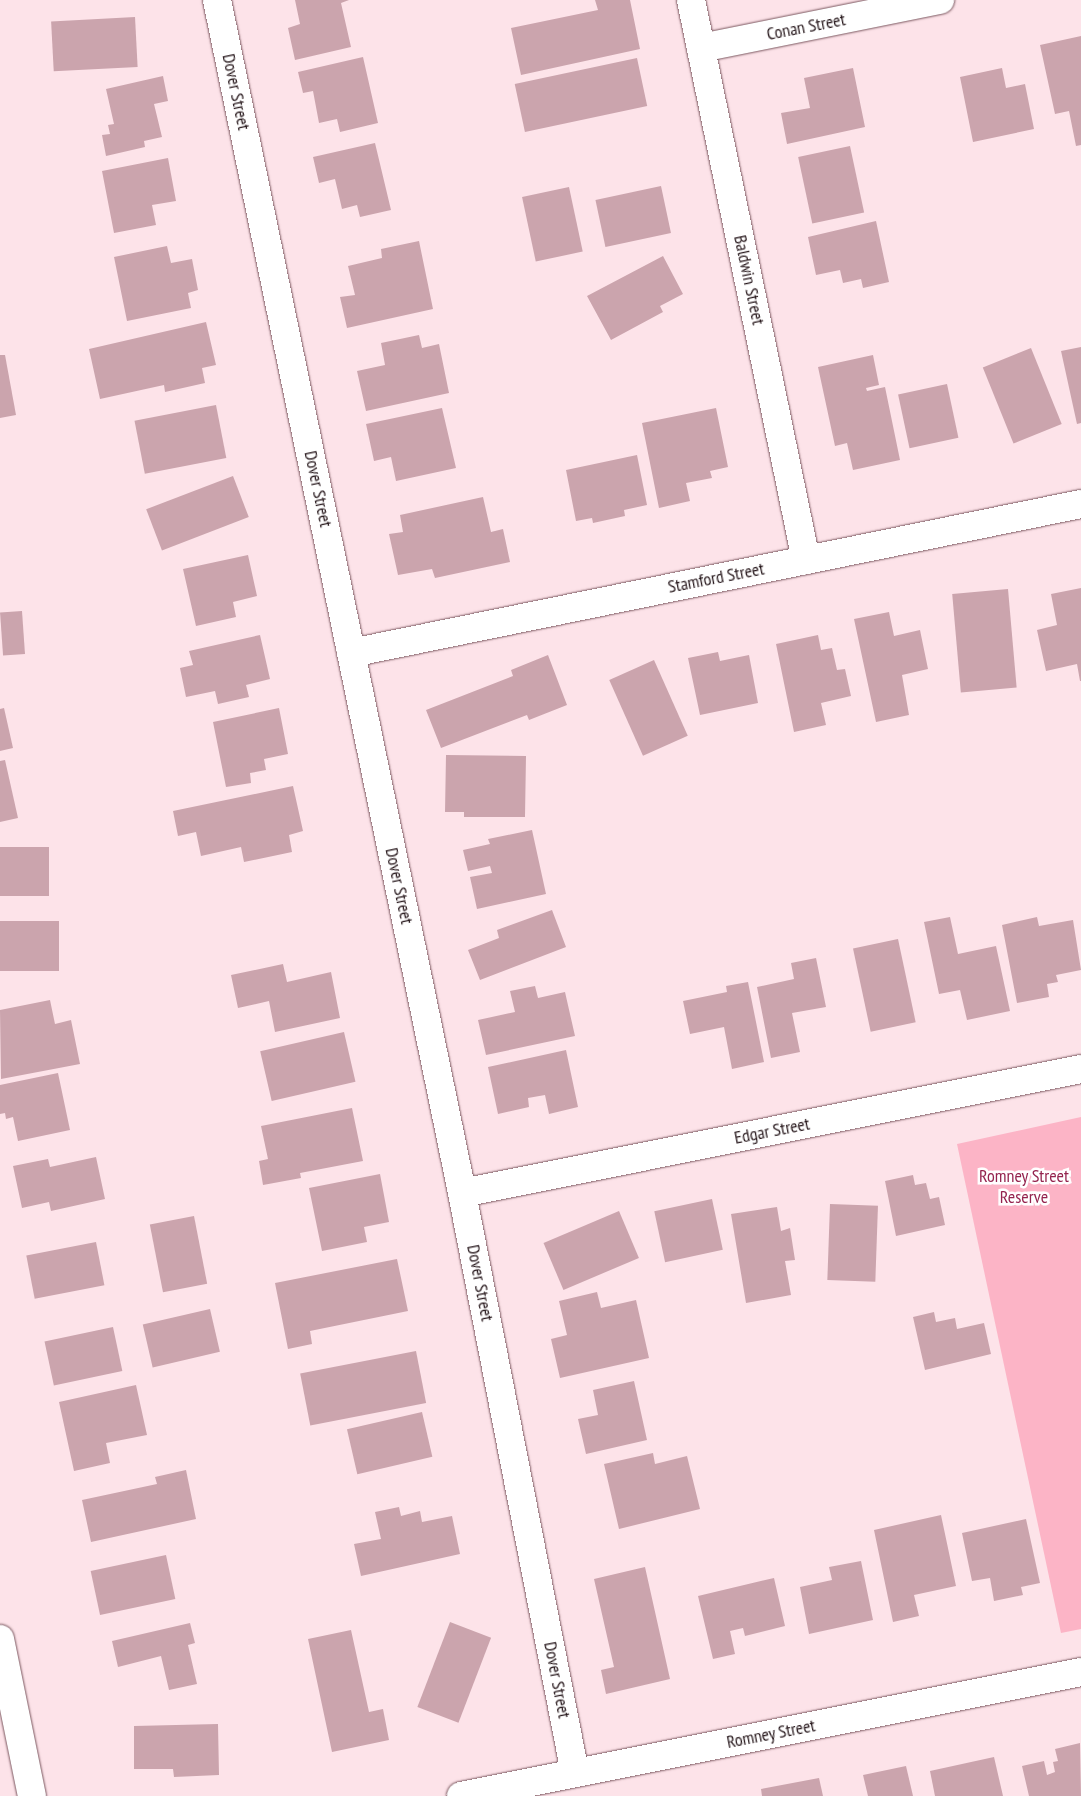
<!DOCTYPE html>
<style>
body{margin:0}
#map{position:relative;width:1081px;height:1796px;overflow:hidden;background:#fde3e9;font-family:"PT Sans Narrow",sans-serif}
div>[style]{position:absolute}
.green>*{inset:0;background:#fcb4c6}
.building>*{inset:0;background:#cba4ad;transform-origin:0 0}
.roads{filter:drop-shadow(0 0 1px #7c5961) drop-shadow(0 0 1px #7c5961)}
.street>*{height:28px;margin:-14px;padding:0 14px;transform-origin:14px;border-radius:14px;background:#fff}
.secondary>*{height:28px;margin:-14px;padding:0 14px;transform-origin:14px;border-radius:14px;background:#fff}
span{translate:-50% -50%;white-space:nowrap;text-align:center;line-height:1.15;-webkit-text-stroke:5px #fff;paint-order:stroke}
.street-label{font-size:18px;color:#26171b}
.park-label{font-size:18px;color:#94234e}
</style>
<div id="map">
<div class="green">
<i style="clip-path:polygon(1081px 1117px,1081px 1629px,1061px 1633px,957px 1144px)"></i>
</div>
<div class="building">
<i style="clip-path:polygon(295px 0,349px 0,341px 3px,351px 47px,295px 60px,288px 28px,300px 24px)"></i>
<i style="clip-path:polygon(595px 0,630px 0,640px 49px,521px 75px,511px 28px,598px 10px)"></i>
<i style="left:135px;top:17px;width:50px;height:84px;rotate:87deg"></i>
<i style="clip-path:polygon(1081px 36px,1081px 145px,1076px 146px,1069px 111px,1055px 114px,1040px 45px)"></i>
<i style="clip-path:polygon(363px 57px,378px 123px,340px 132px,337px 119px,319px 123px,313px 91px,303px 93px,298px 72px)"></i>
<i style="left:637px;top:58px;width:49px;height:125px;rotate:78deg"></i>
<i style="clip-path:polygon(853px 68px,865px 127px,787px 144px,781px 113px,810px 108px,804px 78px)"></i>
<i style="clip-path:polygon(1002px 68px,1006px 88px,1025px 84px,1034px 129px,973px 142px,960px 77px)"></i>
<i style="clip-path:polygon(163px 76px,168px 101px,154px 104px,162px 137px,144px 141px,145px 147px,106px 156px,102px 135px,110px 134px,108px 125px,114px 124px,106px 89px)"></i>
<i style="clip-path:polygon(375px 143px,391px 210px,360px 217px,357px 205px,342px 209px,335px 179px,319px 183px,313px 157px)"></i>
<i style="left:850px;top:146px;width:68px;height:53px;rotate:78deg"></i>
<i style="clip-path:polygon(168px 158px,176px 201px,152px 205px,156px 225px,114px 233px,102px 171px)"></i>
<i style="left:661px;top:186px;width:48px;height:67px;rotate:78deg"></i>
<i style="left:569px;top:187px;width:66px;height:48px;rotate:78deg"></i>
<i style="clip-path:polygon(876px 221px,889px 282px,863px 288px,861px 279px,843px 283px,840px 270px,816px 275px,808px 237px)"></i>
<i style="clip-path:polygon(419px 241px,433px 309px,347px 328px,340px 297px,355px 295px,348px 266px,382px 258px,381px 249px)"></i>
<i style="clip-path:polygon(167px 246px,171px 263px,192px 259px,198px 290px,188px 293px,191px 308px,127px 321px,114px 257px)"></i>
<i style="clip-path:polygon(663px 256px,683px 294px,660px 306px,663px 312px,611px 340px,587px 296px)"></i>
<i style="clip-path:polygon(206px 322px,216px 365px,202px 368px,205px 383px,165px 392px,164px 385px,100px 399px,89px 349px)"></i>
<i style="clip-path:polygon(419px 335px,422px 348px,439px 344px,449px 393px,366px 411px,357px 371px,385px 365px,381px 343px)"></i>
<i style="clip-path:polygon(1081px 347px,1081px 423px,1077px 424px,1061px 351px)"></i>
<i style="left:1031px;top:348px;width:82px;height:52px;rotate:68deg"></i>
<i style="clip-path:polygon(0 355px,5px 355px,16px 415px,0 418px)"></i>
<i style="clip-path:polygon(873px 355px,879px 385px,866px 388px,867px 391px,885px 387px,900px 460px,853px 470px,847px 443px,835px 446px,818px 367px)"></i>
<i style="left:947px;top:384px;width:55px;height:50px;rotate:78deg"></i>
<i style="left:216px;top:405px;width:54px;height:83px;rotate:79deg"></i>
<i style="clip-path:polygon(442px 408px,456px 468px,396px 481px,391px 457px,374px 461px,366px 424px)"></i>
<i style="clip-path:polygon(716px 408px,728px 467px,710px 471px,712px 478px,686px 483px,690px 501px,659px 508px,642px 423px)"></i>
<i style="clip-path:polygon(637px 455px,647px 505px,624px 510px,625px 516px,593px 523px,592px 518px,576px 521px,566px 470px)"></i>
<i style="left:233px;top:476px;width:44px;height:93px;rotate:69deg"></i>
<i style="clip-path:polygon(483px 497px,491px 532px,503px 529px,510px 562px,435px 578px,432px 569px,398px 575px,389px 534px,403px 532px,400px 515px)"></i>
<i style="clip-path:polygon(248px 555px,257px 596px,233px 602px,236px 617px,196px 626px,183px 569px)"></i>
<i style="clip-path:polygon(1081px 588px,1081px 681px,1080px 681px,1077px 664px,1046px 671px,1037px 630px,1057px 625px,1051px 594px)"></i>
<i style="left:1008px;top:589px;width:99px;height:56px;rotate:85deg"></i>
<i style="left:22px;top:611px;width:43px;height:22px;rotate:86deg"></i>
<i style="clip-path:polygon(889px 612px,894px 636px,920px 630px,928px 669px,902px 675px,909px 715px,876px 722px,854px 619px)"></i>
<i style="clip-path:polygon(260px 635px,270px 679px,246px 685px,249px 697px,218px 704px,215px 691px,186px 697px,180px 668px,193px 665px,189px 651px)"></i>
<i style="clip-path:polygon(818px 635px,821px 650px,832px 648px,837px 670px,845px 669px,851px 696px,821px 703px,826px 725px,794px 732px,776px 644px)"></i>
<i style="clip-path:polygon(718px 652px,720px 661px,749px 655px,758px 703px,700px 715px,688px 658px)"></i>
<i style="clip-path:polygon(548px 655px,567px 705px,529px 720px,527px 715px,441px 748px,426px 710px,513px 676px,511px 670px)"></i>
<i style="left:654px;top:660px;width:83px;height:49px;rotate:66deg"></i>
<i style="clip-path:polygon(4px 708px,13px 748px,0 751px,0 709px)"></i>
<i style="clip-path:polygon(279px 708px,288px 754px,264px 759px,266px 770px,250px 773px,251px 783px,226px 787px,213px 722px)"></i>
<i style="clip-path:polygon(446px 755px,526px 756px,525px 817px,464px 817px,464px 812px,445px 812px)"></i>
<i style="clip-path:polygon(5px 760px,18px 818px,0 822px,0 761px)"></i>
<i style="clip-path:polygon(293px 786px,303px 831px,289px 835px,292px 852px,244px 862px,241px 847px,201px 856px,196px 832px,178px 836px,173px 811px)"></i>
<i style="clip-path:polygon(532px 830px,546px 894px,477px 909px,470px 877px,492px 873px,490px 866px,468px 871px,463px 850px,490px 844px,488px 839px)"></i>
<i style="left:0;top:847px;width:49px;height:49px"></i>
<i style="clip-path:polygon(552px 910px,566px 947px,480px 980px,468px 950px,499px 938px,497px 930px)"></i>
<i style="clip-path:polygon(950px 917px,958px 954px,996px 946px,1010px 1011px,967px 1020px,960px 990px,939px 994px,924px 922px)"></i>
<i style="clip-path:polygon(1037px 917px,1039px 926px,1073px 920px,1081px 970px,1056px 975px,1058px 982px,1047px 984px,1049px 997px,1017px 1003px,1002px 925px)"></i>
<i style="left:0;top:921px;width:59px;height:50px"></i>
<i style="left:898px;top:939px;width:85px;height:46px;rotate:78deg"></i>
<i style="clip-path:polygon(816px 958px,826px 1007px,792px 1013px,800px 1052px,771px 1058px,757px 987px,794px 979px,791px 963px)"></i>
<i style="clip-path:polygon(283px 964px,287px 982px,331px 972px,340px 1018px,275px 1032px,269px 1001px,238px 1008px,231px 975px)"></i>
<i style="clip-path:polygon(748px 982px,764px 1062px,732px 1069px,724px 1027px,690px 1034px,683px 1001px,727px 992px,726px 986px)"></i>
<i style="clip-path:polygon(535px 986px,538px 998px,565px 992px,575px 1036px,486px 1055px,478px 1020px,515px 1012px,510px 991px)"></i>
<i style="clip-path:polygon(50px 1000px,55px 1024px,71px 1020px,80px 1064px,1px 1079px,0 1010px)"></i>
<i style="left:344px;top:1032px;width:51px;height:86px;rotate:77deg"></i>
<i style="clip-path:polygon(566px 1050px,578px 1107px,549px 1114px,545px 1095px,528px 1098px,529px 1107px,498px 1114px,488px 1067px)"></i>
<i style="clip-path:polygon(58px 1073px,70px 1130px,18px 1141px,13px 1117px,6px 1119px,5px 1113px,0 1114px,0 1085px)"></i>
<i style="clip-path:polygon(352px 1108px,363px 1161px,300px 1173px,301px 1178px,263px 1185px,259px 1161px,268px 1159px,261px 1126px)"></i>
<i style="clip-path:polygon(96px 1157px,105px 1199px,51px 1211px,49px 1202px,22px 1208px,13px 1166px,48px 1159px,50px 1167px)"></i>
<i style="clip-path:polygon(380px 1174px,389px 1222px,364px 1227px,367px 1242px,322px 1251px,309px 1188px)"></i>
<i style="clip-path:polygon(913px 1175px,915px 1185px,926px 1183px,930px 1199px,939px 1197px,945px 1225px,896px 1236px,885px 1181px)"></i>
<i style="left:712px;top:1199px;width:52px;height:59px;rotate:78deg"></i>
<i style="left:830px;top:1204px;width:48px;height:76px;rotate:2deg"></i>
<i style="clip-path:polygon(777px 1207px,781px 1231px,790px 1228px,795px 1260px,785px 1261px,791px 1295px,746px 1303px,731px 1214px)"></i>
<i style="left:619px;top:1211px;width:51px;height:82px;rotate:67deg"></i>
<i style="left:194px;top:1216px;width:69px;height:45px;rotate:79deg"></i>
<i style="left:96px;top:1242px;width:44px;height:71px;rotate:79deg"></i>
<i style="clip-path:polygon(397px 1259px,408px 1311px,310px 1331px,312px 1344px,288px 1349px,275px 1283px)"></i>
<i style="clip-path:polygon(597px 1292px,601px 1308px,636px 1300px,649px 1358px,560px 1378px,551px 1339px,567px 1335px,559px 1301px)"></i>
<i style="left:210px;top:1309px;width:44px;height:69px;rotate:77deg"></i>
<i style="clip-path:polygon(934px 1312px,936px 1322px,955px 1318px,957px 1329px,984px 1323px,991px 1354px,925px 1370px,913px 1317px)"></i>
<i style="left:113px;top:1327px;width:45px;height:70px;rotate:78deg"></i>
<i style="left:416px;top:1351px;width:53px;height:118px;rotate:79deg"></i>
<i style="clip-path:polygon(634px 1381px,647px 1440px,586px 1454px,578px 1419px,598px 1415px,593px 1390px)"></i>
<i style="clip-path:polygon(136px 1385px,147px 1435px,106px 1443px,110px 1463px,74px 1471px,59px 1402px)"></i>
<i style="left:422px;top:1412px;width:46px;height:77px;rotate:77deg"></i>
<i style="clip-path:polygon(653px 1453px,655px 1464px,687px 1456px,700px 1509px,619px 1529px,604px 1464px)"></i>
<i style="clip-path:polygon(186px 1470px,196px 1519px,91px 1542px,82px 1500px,157px 1484px,155px 1477px)"></i>
<i style="clip-path:polygon(399px 1507px,401px 1516px,420px 1511px,422px 1522px,452px 1516px,460px 1554px,361px 1576px,354px 1544px,381px 1539px,375px 1512px)"></i>
<i style="clip-path:polygon(941px 1515px,956px 1586px,914px 1595px,919px 1616px,893px 1622px,874px 1530px)"></i>
<i style="clip-path:polygon(1026px 1519px,1040px 1583px,1021px 1587px,1023px 1595px,994px 1601px,990px 1578px,972px 1581px,962px 1533px)"></i>
<i style="left:166px;top:1555px;width:45px;height:77px;rotate:78deg"></i>
<i style="clip-path:polygon(861px 1561px,873px 1620px,809px 1634px,800px 1587px,832px 1580px,829px 1567px)"></i>
<i style="clip-path:polygon(645px 1567px,670px 1679px,606px 1694px,601px 1670px,614px 1667px,594px 1579px)"></i>
<i style="clip-path:polygon(774px 1578px,785px 1626px,745px 1636px,743px 1628px,730px 1631px,735px 1654px,713px 1659px,698px 1596px)"></i>
<i style="left:450px;top:1622px;width:44px;height:91px;rotate:21deg"></i>
<i style="clip-path:polygon(190px 1623px,195px 1643px,188px 1645px,197px 1684px,169px 1690px,161px 1656px,118px 1667px,112px 1641px)"></i>
<i style="clip-path:polygon(351px 1630px,369px 1712px,383px 1709px,389px 1740px,332px 1752px,308px 1639px)"></i>
<i style="clip-path:polygon(218px 1724px,219px 1775px,174px 1777px,173px 1769px,134px 1769px,134px 1726px)"></i>
<i style="clip-path:polygon(1080px 1743px,1081px 1796px,1029px 1796px,1022px 1766px,1044px 1761px,1047px 1775px,1055px 1772px,1053px 1762px,1058px 1761px,1055px 1749px)"></i>
<i style="clip-path:polygon(994px 1757px,1003px 1796px,935px 1796px,930px 1771px)"></i>
<i style="clip-path:polygon(906px 1766px,913px 1796px,868px 1796px,863px 1775px)"></i>
<i style="clip-path:polygon(819px 1778px,823px 1796px,762px 1796px,761px 1789px)"></i>
</div>
<div class="roads">
<div class="street">
<i style="left:217px;top:0;width:1218px;rotate:78.39deg"></i>
<i style="left:462px;top:1193px;width:591px;rotate:78.98deg"></i>
<i style="left:691px;top:0;width:572px;rotate:78.4deg"></i>
<i style="left:701px;top:48px;width:244px;rotate:-11.4deg"></i>
<i style="left:351px;top:653px;width:745px;rotate:-11.54deg"></i>
<i style="left:462px;top:1193px;width:631px;rotate:-11.33deg"></i>
<i style="left:461px;top:1796px;width:632px;rotate:-11.31deg"></i>
</div>
<div class="secondary">
<i style="left:0;top:1639px;width:160px;rotate:78.5deg"></i>
</div>
</div>
<div class="street-label">
<span style="left:806px;top:27px;rotate:-11deg">Conan Street</span>
<span style="left:236px;top:92px;rotate:78deg">Dover Street</span>
<span style="left:749px;top:280px;rotate:78deg">Baldwin Street</span>
<span style="left:318px;top:489px;rotate:78deg">Dover Street</span>
<span style="left:716px;top:578px;rotate:-11deg">Stamford Street</span>
<span style="left:399px;top:886px;rotate:78deg">Dover Street</span>
<span style="left:772px;top:1131px;rotate:-11deg">Edgar Street</span>
<span style="left:480px;top:1283px;rotate:79deg">Dover Street</span>
<span style="left:557px;top:1680px;rotate:79deg">Dover Street</span>
<span style="left:771px;top:1734px;rotate:-11deg">Romney Street</span>
</div>
<div class="park-label">
<span style="left:1024px;top:1187px">Romney Street<br>Reserve</span>
</div>
</div>
